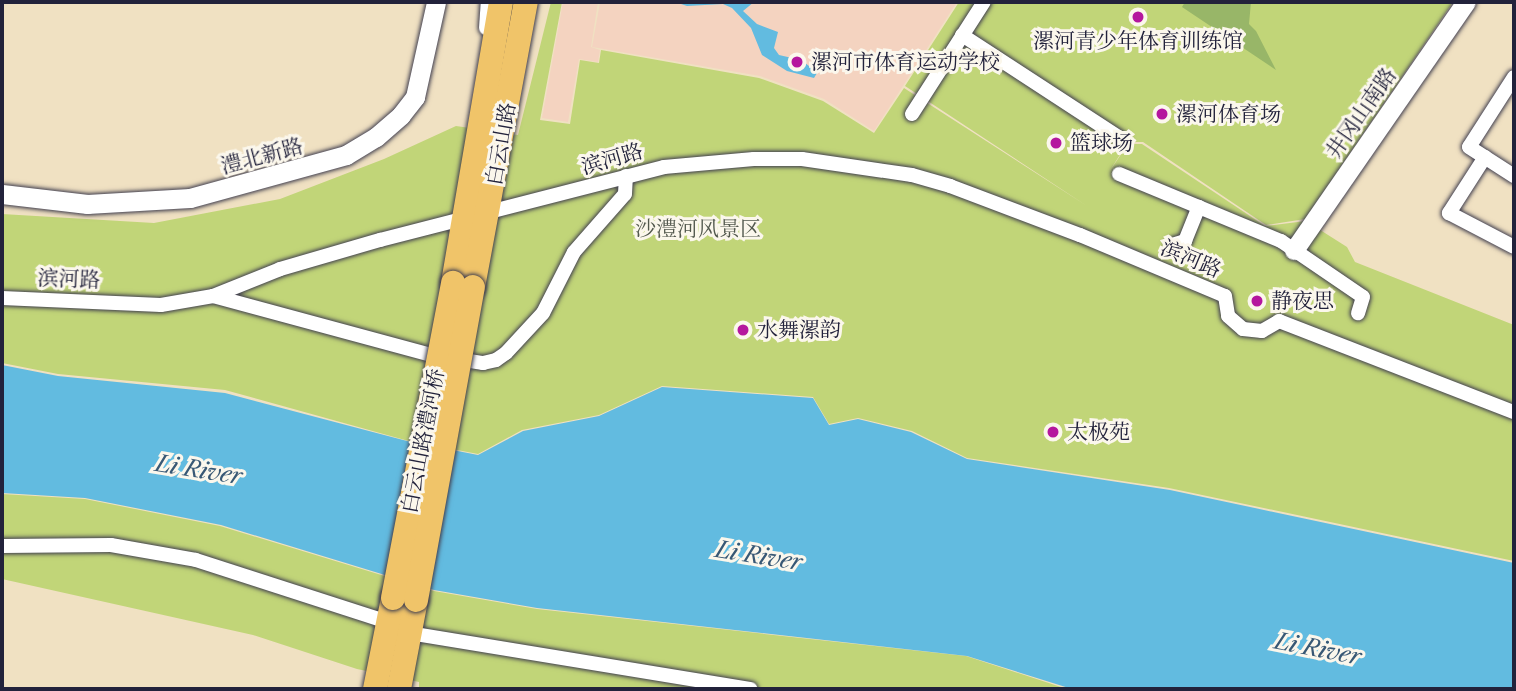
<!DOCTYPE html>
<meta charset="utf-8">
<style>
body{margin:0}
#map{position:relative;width:1516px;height:691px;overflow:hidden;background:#f0e1c2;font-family:"Libre Caslon Text","Noto Serif SC",serif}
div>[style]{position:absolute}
.built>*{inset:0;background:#f4d3c0}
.green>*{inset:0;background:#c1d578}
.forest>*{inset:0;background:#98b668}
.water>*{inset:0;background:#62bbe0}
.roads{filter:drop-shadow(0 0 2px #413f4f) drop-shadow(0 0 2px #413f4f)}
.minor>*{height:14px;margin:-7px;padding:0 7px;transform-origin:7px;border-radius:7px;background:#fff}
.tertiary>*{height:19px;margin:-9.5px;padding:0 9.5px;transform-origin:9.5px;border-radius:9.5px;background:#fff}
.trunk>*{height:24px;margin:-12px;padding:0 12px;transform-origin:12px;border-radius:12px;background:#f0c469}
.bridges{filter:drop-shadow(0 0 2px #413f4f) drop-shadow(0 0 2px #413f4f)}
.trunk-bridge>*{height:24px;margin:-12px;padding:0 12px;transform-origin:12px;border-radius:12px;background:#f0c469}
.dots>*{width:19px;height:19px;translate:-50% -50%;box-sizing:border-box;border:4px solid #fbf7ec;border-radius:50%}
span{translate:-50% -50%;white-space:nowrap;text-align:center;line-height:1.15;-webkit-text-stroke:6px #fbf7ec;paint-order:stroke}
.poi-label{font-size:21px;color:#22223b}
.left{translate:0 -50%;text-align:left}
.street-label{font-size:21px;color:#22223b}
.park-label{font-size:21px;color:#52584d}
.water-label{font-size:23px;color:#385875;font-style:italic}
.frame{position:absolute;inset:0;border:4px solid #22223b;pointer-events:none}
</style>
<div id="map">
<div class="built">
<i style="clip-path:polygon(563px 2px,598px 2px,591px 47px,600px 50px,598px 62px,579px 59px,568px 122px,542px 118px)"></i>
<i style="clip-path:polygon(600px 2px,957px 2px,874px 131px,824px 99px,760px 76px,592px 47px)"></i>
</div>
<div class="green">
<i style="clip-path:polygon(551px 2px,562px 2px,540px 120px,570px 124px,580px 60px,599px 63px,601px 50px,759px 78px,823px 101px,874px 133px,904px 88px,1087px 206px,905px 86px,959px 2px,1453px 2px,1305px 219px,1266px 225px,1143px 142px,1128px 142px,1109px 172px,1128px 144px,1142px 144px,1265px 226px,1306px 221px,1347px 247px,1355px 262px,1514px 325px,1514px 561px,1169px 488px,967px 458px,912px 431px,858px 418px,829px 424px,813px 397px,662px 386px,599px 415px,522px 430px,478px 454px,405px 440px,225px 390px,58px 374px,2px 363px,2px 214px,154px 223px,280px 199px,384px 159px,456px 126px,518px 135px)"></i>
<i style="clip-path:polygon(2px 494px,85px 499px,220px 526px,434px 591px,537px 609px,966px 656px,1067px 689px,419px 689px,419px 682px,357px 669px,253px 635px,2px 579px)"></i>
</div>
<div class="forest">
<i style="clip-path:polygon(1185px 2px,1251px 2px,1249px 24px,1256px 31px,1276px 70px,1182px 7px)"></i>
</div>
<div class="water">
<i style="clip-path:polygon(675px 2px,754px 2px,743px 11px,757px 24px,778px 32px,774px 48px,779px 55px,801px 60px,813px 69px,823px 63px,814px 78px,787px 71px,762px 55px,751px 28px,732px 8px,723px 4px,687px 6px)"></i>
<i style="clip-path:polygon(2px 365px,58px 376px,225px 393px,407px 441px,478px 455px,523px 431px,599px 416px,662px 387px,813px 398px,829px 425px,858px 419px,911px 432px,967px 459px,1170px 490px,1514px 563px,1514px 689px,1072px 689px,967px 656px,537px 608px,434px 590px,221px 525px,85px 498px,2px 493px)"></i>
</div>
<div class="roads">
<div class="minor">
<i style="left:486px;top:28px;width:26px;rotate:-86deg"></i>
<i style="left:962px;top:35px;width:192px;rotate:33.1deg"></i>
<i style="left:1514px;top:77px;width:83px;rotate:122.7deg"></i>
<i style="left:1469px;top:147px;width:54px;rotate:32.8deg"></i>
<i style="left:912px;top:114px;width:133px;rotate:-57.3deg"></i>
<i style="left:1485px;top:157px;width:67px;rotate:122.7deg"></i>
<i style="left:1449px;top:213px;width:73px;rotate:27.6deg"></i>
<i style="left:1119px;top:174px;width:175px;rotate:22.5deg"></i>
<i style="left:1281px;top:241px;width:99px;rotate:34.3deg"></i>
<i style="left:1363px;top:297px;width:17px;rotate:107deg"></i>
<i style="left:1172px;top:245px;width:14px;rotate:-17deg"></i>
<i style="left:1185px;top:241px;width:37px;rotate:-68deg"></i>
<i style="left:213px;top:296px;width:227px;rotate:15.1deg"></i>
<i style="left:432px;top:355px;width:52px;rotate:8.9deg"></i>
<i style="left:483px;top:363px;width:13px;rotate:-13deg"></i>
<i style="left:496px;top:360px;width:12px;rotate:-35deg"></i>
<i style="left:506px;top:353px;width:54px;rotate:-47.2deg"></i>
<i style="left:543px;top:313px;width:68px;rotate:-63.1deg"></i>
<i style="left:574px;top:252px;width:77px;rotate:-48.7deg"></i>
<i style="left:625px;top:194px;width:18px;rotate:-87deg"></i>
<i style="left:2px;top:298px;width:159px;rotate:2.5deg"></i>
<i style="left:161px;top:305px;width:53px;rotate:-9.8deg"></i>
<i style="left:213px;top:296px;width:72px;rotate:-21.9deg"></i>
<i style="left:280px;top:269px;width:104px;rotate:-16.2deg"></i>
<i style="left:380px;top:240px;width:293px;rotate:-14.4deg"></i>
<i style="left:664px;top:167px;width:90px;rotate:-5.1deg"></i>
<i style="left:754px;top:159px;width:48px"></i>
<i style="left:802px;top:159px;width:111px;rotate:8.3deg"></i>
<i style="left:912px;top:175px;width:40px;rotate:16deg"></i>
<i style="left:950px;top:186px;width:139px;rotate:20.7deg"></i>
<i style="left:1080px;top:235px;width:157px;rotate:22.8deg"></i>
<i style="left:1225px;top:296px;width:20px;rotate:81deg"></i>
<i style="left:1228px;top:316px;width:20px;rotate:41deg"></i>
<i style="left:1243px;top:329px;width:19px;rotate:6deg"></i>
<i style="left:1262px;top:331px;width:20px;rotate:-30deg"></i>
<i style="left:1279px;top:321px;width:252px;rotate:21.2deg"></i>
<i style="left:2px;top:546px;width:109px;rotate:-0.5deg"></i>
<i style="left:111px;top:545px;width:86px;rotate:10deg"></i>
<i style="left:196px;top:560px;width:202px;rotate:17.9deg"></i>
<i style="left:409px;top:633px;width:346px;rotate:9.3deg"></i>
</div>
<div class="tertiary">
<i style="left:2px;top:194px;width:86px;rotate:6.7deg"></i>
<i style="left:87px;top:204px;width:103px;rotate:-3.3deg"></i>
<i style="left:190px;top:198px;width:162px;rotate:-15.4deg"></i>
<i style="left:346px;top:155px;width:35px;rotate:-31deg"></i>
<i style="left:376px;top:137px;width:33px;rotate:-41deg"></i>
<i style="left:401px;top:115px;width:23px;rotate:-52deg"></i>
<i style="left:415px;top:97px;width:97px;rotate:-77.5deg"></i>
<i style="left:1294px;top:250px;width:302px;rotate:-55.3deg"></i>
</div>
<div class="trunk">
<i style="left:453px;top:283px;width:285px;rotate:-80.3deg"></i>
<i style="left:473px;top:287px;width:290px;rotate:-79.5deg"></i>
<i style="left:375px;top:689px;width:93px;rotate:-78.8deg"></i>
<i style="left:399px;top:689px;width:91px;rotate:-79.2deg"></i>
</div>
</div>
<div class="bridges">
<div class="trunk-bridge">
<i style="left:393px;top:598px;width:321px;rotate:-79.2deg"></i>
<i style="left:416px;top:600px;width:318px;rotate:-79.7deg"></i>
</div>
</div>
<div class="dots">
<i style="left:1138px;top:17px;background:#b5179e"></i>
<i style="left:797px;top:62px;background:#b5179e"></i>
<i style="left:1162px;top:114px;background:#b5179e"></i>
<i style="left:1056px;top:143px;background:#b5179e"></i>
<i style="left:1257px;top:301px;background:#b5179e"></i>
<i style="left:743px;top:330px;background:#b5179e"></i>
<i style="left:1053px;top:432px;background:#b5179e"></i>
</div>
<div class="poi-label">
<span style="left:1138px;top:41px">漯河青少年体育训练馆</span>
<span class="left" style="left:811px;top:62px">漯河市体育运动学校</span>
<span class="left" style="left:1176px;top:114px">漯河体育场</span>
<span class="left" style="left:1070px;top:143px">篮球场</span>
<span class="left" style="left:1271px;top:301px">静夜思</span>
<span class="left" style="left:757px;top:330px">水舞漯韵</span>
<span class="left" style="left:1067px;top:432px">太极苑</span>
</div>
<div class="street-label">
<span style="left:1361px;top:113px;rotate:-55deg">井冈山南路</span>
<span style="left:501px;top:144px;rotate:-80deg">白云山路</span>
<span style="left:262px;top:156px;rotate:-15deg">澧北新路</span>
<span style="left:612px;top:159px;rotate:-16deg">滨河路</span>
<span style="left:1191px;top:259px;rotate:23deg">滨河路</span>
<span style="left:69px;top:279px;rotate:2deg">滨河路</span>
<span style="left:423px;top:441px;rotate:-79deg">白云山路澧河桥</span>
</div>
<div class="park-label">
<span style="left:698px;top:229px">沙澧河风景区</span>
</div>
<div class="water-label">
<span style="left:199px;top:470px;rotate:9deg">Li River</span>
<span style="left:759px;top:556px;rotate:9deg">Li River</span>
<span style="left:1318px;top:649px;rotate:11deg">Li River</span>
</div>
<div class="frame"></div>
</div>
